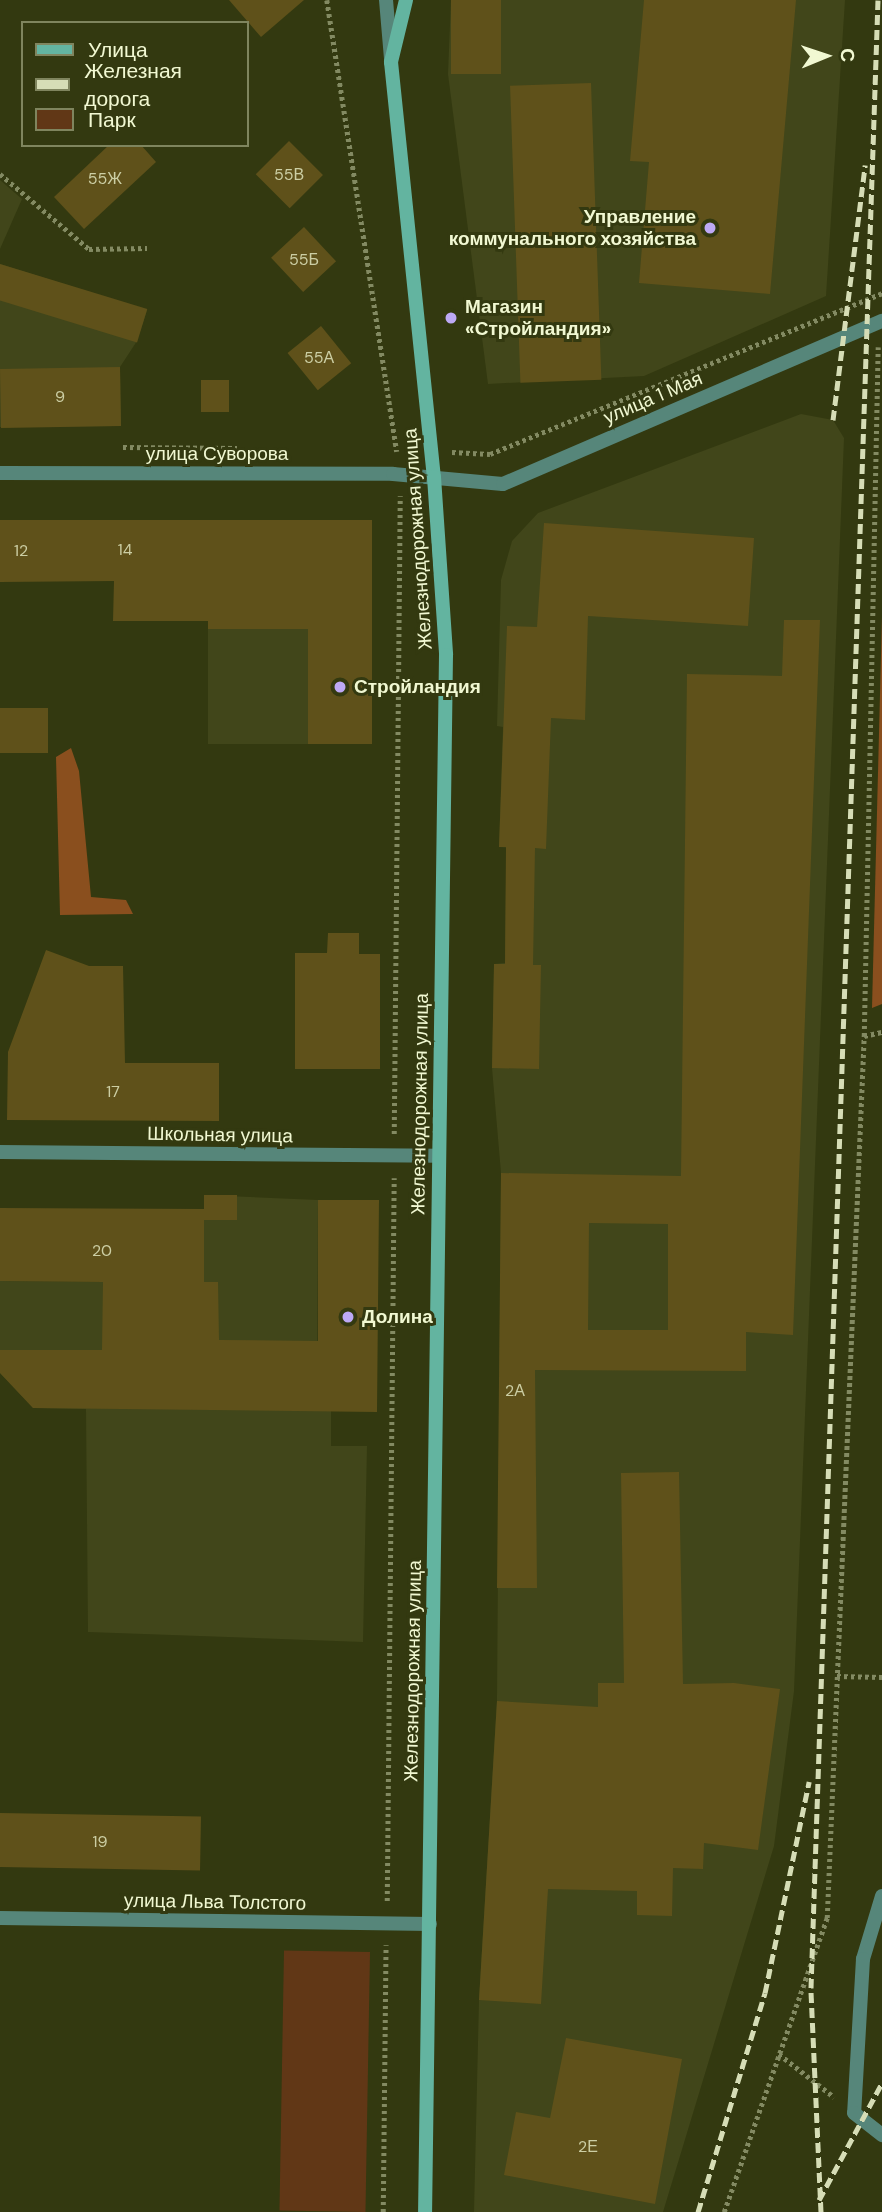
<!DOCTYPE html>
<meta charset="utf-8">
<style>
body{margin:0}
#map{position:relative;width:882px;height:2212px;overflow:hidden;background:#333910;font-family:"DM Sans",sans-serif}
div>[style]{position:absolute}
.built>*{inset:0;background:#41461a;transform-origin:0 0}
.green>*{inset:0;background:#613716;transform-origin:0 0}
.forest>*{inset:0;background:#8a4f1e}
.building>*{inset:0;background:#5f511a;transform-origin:0 0}
.path>*{height:4.5px;margin-top:-2.25px;transform-origin:0;background:repeating-linear-gradient(90deg,#838a62 0 3.5px,transparent 0 7px)}
.service>*{height:14px;margin:-7px;padding:0 7px;transform-origin:7px;border-radius:7px;background:#56867a}
.minor>*{height:14px;margin:-7px;padding:0 7px;transform-origin:7px;border-radius:7px;background:#56867a}
.secondary>*{height:14px;margin:-7px;padding:0 7px;transform-origin:7px;border-radius:7px;background:#63b4a0}
.rail>*{height:5px;margin-top:-2.5px;transform-origin:0;background:repeating-linear-gradient(90deg,#d6ddb6 0 10px,transparent 0 15px)}
.dots>*{width:19px;height:19px;translate:-50% -50%;box-sizing:border-box;border:4px solid #333910;border-radius:50%}
span{translate:-50% -50%;white-space:nowrap;text-align:center;line-height:1.15;-webkit-text-stroke:6px #333910;paint-order:stroke}
.number-label{font-size:16px;color:#cccea4}
.number-label span{-webkit-text-stroke-width:0}
.poi-label{font-size:19px;color:#f1f8d2;font-weight:700}
.right{translate:-100% -50%;text-align:right}
.left{translate:0 -50%;text-align:left}
.street-label{font-size:19px;color:#f1f8d2}
.legend{position:absolute;left:21px;top:21px;width:228px;height:126px;box-sizing:border-box;background:#333910;border:2px solid #7f855e;margin:0;padding:9px 12px;list-style:none;font-size:21px;color:#f1f8d2}
.legend li{display:flex;align-items:center;gap:14px;height:35px}
.legend b{width:35px;border:2px solid #7f855e}
.north{position:absolute;left:791px;top:21px;width:70px;height:70px;-webkit-text-stroke:5px #333910;paint-order:stroke;rotate:88deg;font-size:19px;font-weight:700;line-height:28px;text-align:center;color:#f1f8d2}
.north::after{content:'';display:block;margin:auto;width:24px;height:32px;background:#f1f8d2;clip-path:polygon(50% 0,100% 100%,50% 72%,0 100%)}
</style>
<div id="map">
<div class="built">
<i style="clip-path:polygon(451px 0,845px 0,826px 296px,644px 376px,488px 384px,448px 74px)"></i>
<i style="clip-path:polygon(0 180px,22px 199px,0 249px)"></i>
<i style="clip-path:polygon(0 264px,147px 310px,137px 341px,120px 367px,121px 426px,0 427px)"></i>
<i style="clip-path:polygon(801px 414px,833px 420px,844px 438px,794px 1691px,774px 1846px,663px 2212px,474px 2212px,479px 2000px,497px 1700px,501px 1173px,492px 1068px,494px 964px,505px 963px,506px 876px,514px 848px,499px 847px,503px 727px,497px 726px,501px 580px,512px 541px,538px 513px)"></i>
<i style="left:208px;top:629px;width:100px;height:115px"></i>
<i style="clip-path:polygon(204px 1195px,318px 1200px,317px 1411px,331px 1411px,331px 1446px,367px 1446px,363px 1642px,88px 1632px,86px 1409px,33px 1408px,0 1373px,0 1281px,204px 1282px)"></i>
</div>
<div class="green">
<i style="left:370px;top:1952px;width:260px;height:86px;rotate:91deg"></i>
</div>
<div class="forest">
<i style="clip-path:polygon(882px 616px,882px 1004px,872px 1008px)"></i>
<i style="clip-path:polygon(71px 748px,79px 771px,91px 897px,126px 900px,133px 914px,60px 915px,56px 757px)"></i>
</div>
<div class="building">
<i style="clip-path:polygon(229px 0,304px 0,261px 37px)"></i>
<i style="left:451px;top:0;width:50px;height:74px"></i>
<i style="clip-path:polygon(644px 0,796px 0,770px 294px,639px 283px,649px 162px,630px 161px)"></i>
<i style="left:591px;top:83px;width:297px;height:81px;rotate:88deg"></i>
<i style="left:289px;top:141px;width:48px;height:47px;rotate:45deg"></i>
<i style="clip-path:polygon(109px 145px,141px 145px,156px 162px,84px 229px,54px 197px)"></i>
<i style="left:304px;top:227px;width:47px;height:45px;rotate:47deg"></i>
<i style="left:0;top:264px;width:154px;height:35px;rotate:17deg"></i>
<i style="left:321px;top:326px;width:48px;height:43px;rotate:51deg"></i>
<i style="left:120px;top:367px;width:59px;height:120px;rotate:89deg"></i>
<i style="left:201px;top:380px;width:28px;height:32px"></i>
<i style="clip-path:polygon(0 520px,372px 520px,372px 744px,308px 744px,308px 629px,208px 629px,208px 621px,113px 621px,114px 581px,0 582px)"></i>
<i style="clip-path:polygon(544px 523px,754px 538px,748px 626px,588px 616px,585px 720px,551px 718px,546px 849px,535px 848px,533px 965px,541px 965px,539px 1069px,492px 1068px,494px 964px,505px 964px,506px 847px,499px 847px,507px 626px,537px 627px)"></i>
<i style="clip-path:polygon(evenodd,784px 620px,820px 620px,793px 1335px,746px 1332px,746px 1371px,535px 1370px,537px 1588px,497px 1588px,501px 1173px,681px 1176px,687px 674px,782px 676px,784px 620px,589px 1223px,668px 1224px,668px 1330px,588px 1330px,589px 1223px)"></i>
<i style="left:48px;top:708px;width:45px;height:48px;rotate:90deg"></i>
<i style="clip-path:polygon(328px 933px,359px 933px,359px 954px,380px 954px,380px 1069px,295px 1069px,295px 953px,327px 953px)"></i>
<i style="clip-path:polygon(46px 950px,89px 966px,123px 966px,125px 1063px,219px 1063px,219px 1121px,7px 1120px,8px 1052px)"></i>
<i style="left:204px;top:1195px;width:33px;height:25px"></i>
<i style="clip-path:polygon(318px 1200px,379px 1200px,377px 1412px,33px 1408px,0 1373px,0 1350px,102px 1350px,103px 1282px,0 1281px,0 1208px,204px 1209px,204px 1282px,218px 1282px,219px 1340px,318px 1341px)"></i>
<i style="clip-path:polygon(679px 1472px,683px 1684px,734px 1683px,780px 1689px,758px 1850px,704px 1843px,703px 1869px,673px 1868px,672px 1916px,637px 1915px,637px 1891px,548px 1889px,541px 2004px,479px 2000px,497px 1701px,598px 1707px,598px 1683px,624px 1683px,621px 1473px)"></i>
<i style="left:0;top:1813px;width:201px;height:54px;rotate:1deg"></i>
<i style="clip-path:polygon(566px 2038px,682px 2059px,655px 2204px,504px 2175px,516px 2112px,550px 2118px)"></i>
</div>
<div class="path">
<i style="left:327px;top:0;width:457px;rotate:81.2deg"></i>
<i style="left:0;top:174px;width:116px;rotate:40.1deg"></i>
<i style="left:89px;top:249px;width:58px;rotate:-1deg"></i>
<i style="left:123px;top:447px;width:114px;rotate:0.5deg"></i>
<i style="left:452px;top:452px;width:38px;rotate:3deg"></i>
<i style="left:490px;top:454px;width:424px;rotate:-22.3deg"></i>
<i style="left:864px;top:1036px;width:18px;rotate:-13deg"></i>
<i style="left:394px;top:1134px;width:638px;rotate:-89.46deg"></i>
<i style="left:837px;top:1676px;width:45px;rotate:1.3deg"></i>
<i style="left:387px;top:1901px;width:723px;rotate:-89.45deg"></i>
<i style="left:779px;top:2054px;width:70px;rotate:38deg"></i>
<i style="left:383px;top:2212px;width:267px;rotate:-89.4deg"></i>
<i style="left:724px;top:2212px;width:312px;rotate:-70.7deg"></i>
<i style="left:827px;top:1918px;width:883px;rotate:-87.6deg"></i>
<i style="left:864px;top:1036px;width:689px;rotate:-88.84deg"></i>
</div>
<div class="service">
<i style="left:386px;top:0;width:58px;rotate:85.1deg"></i>
<i style="left:882px;top:1896px;width:66px;rotate:106.8deg"></i>
<i style="left:863px;top:1959px;width:154px;rotate:93.3deg"></i>
<i style="left:854px;top:2113px;width:36px;rotate:38deg"></i>
</div>
<div class="minor">
<i style="left:0;top:473px;width:393px;rotate:0.1deg"></i>
<i style="left:393px;top:474px;width:110px;rotate:5.2deg"></i>
<i style="left:503px;top:484px;width:413px;rotate:-23.3deg"></i>
<i style="left:0;top:1152px;width:439px;rotate:0.5deg"></i>
<i style="left:0;top:1918px;width:430px;rotate:0.8deg"></i>
</div>
<div class="secondary">
<i style="left:406px;top:0;width:64px;rotate:103.6deg"></i>
<i style="left:391px;top:62px;width:417px;rotate:84.1deg"></i>
<i style="left:434px;top:477px;width:178px;rotate:86.1deg"></i>
<i style="left:446px;top:655px;width:1557px;rotate:90.77deg"></i>
</div>
<div class="rail">
<i style="left:833px;top:420px;width:257px;rotate:-82.8deg"></i>
<i style="left:819px;top:2200px;width:133px;rotate:-61.7deg"></i>
<i style="left:698px;top:2212px;width:229px;rotate:-73deg"></i>
<i style="left:765px;top:1993px;width:216px;rotate:-78.2deg"></i>
<i style="left:821px;top:2212px;width:224px;rotate:-92.6deg"></i>
<i style="left:811px;top:1988px;width:1989px;rotate:-88.07deg"></i>
</div>
<div class="dots">
<i style="left:710px;top:228px;background:#bda9f5"></i>
<i style="left:451px;top:318px;background:#bda9f5"></i>
<i style="left:340px;top:687px;background:#bda9f5"></i>
<i style="left:348px;top:1317px;background:#bda9f5"></i>
</div>
<div class="number-label">
<span style="left:289px;top:175px">55В</span>
<span style="left:105px;top:179px">55Ж</span>
<span style="left:304px;top:260px">55Б</span>
<span style="left:319px;top:358px">55А</span>
<span style="left:60px;top:397px">9</span>
<span style="left:125px;top:550px">14</span>
<span style="left:21px;top:551px">12</span>
<span style="left:113px;top:1092px">17</span>
<span style="left:102px;top:1251px">20</span>
<span style="left:515px;top:1391px">2А</span>
<span style="left:100px;top:1842px">19</span>
<span style="left:588px;top:2147px">2Е</span>
</div>
<div class="poi-label">
<span class="right" style="left:696px;top:228px">Управление<br>коммунального хозяйства</span>
<span class="left" style="left:465px;top:318px">Магазин<br>«Стройландия»</span>
<span class="left" style="left:354px;top:687px">Стройландия</span>
<span class="left" style="left:362px;top:1317px">Долина</span>
</div>
<div class="street-label">
<span style="left:653px;top:398px;rotate:-23deg">улица 1 Мая</span>
<span style="left:217px;top:454px">улица Суворова</span>
<span style="left:418px;top:539px;rotate:-94deg">Железнодорожная улица</span>
<span style="left:420px;top:1104px;rotate:-89deg">Железнодорожная улица</span>
<span style="left:220px;top:1135px;rotate:1deg">Школьная улица</span>
<span style="left:413px;top:1671px;rotate:-89deg">Железнодорожная улица</span>
<span style="left:215px;top:1902px;rotate:1deg">улица Льва Толстого</span>
</div>
<ul class="legend">
<li><b style="height:9px;background:#63b4a0"></b>Улица</li>
<li><b style="height:9px;background:#d6ddb6"></b>Железная дорога</li>
<li><b style="height:19px;background:#613716"></b>Парк</li>
</ul>
<div class="north">С</div>
</div>
